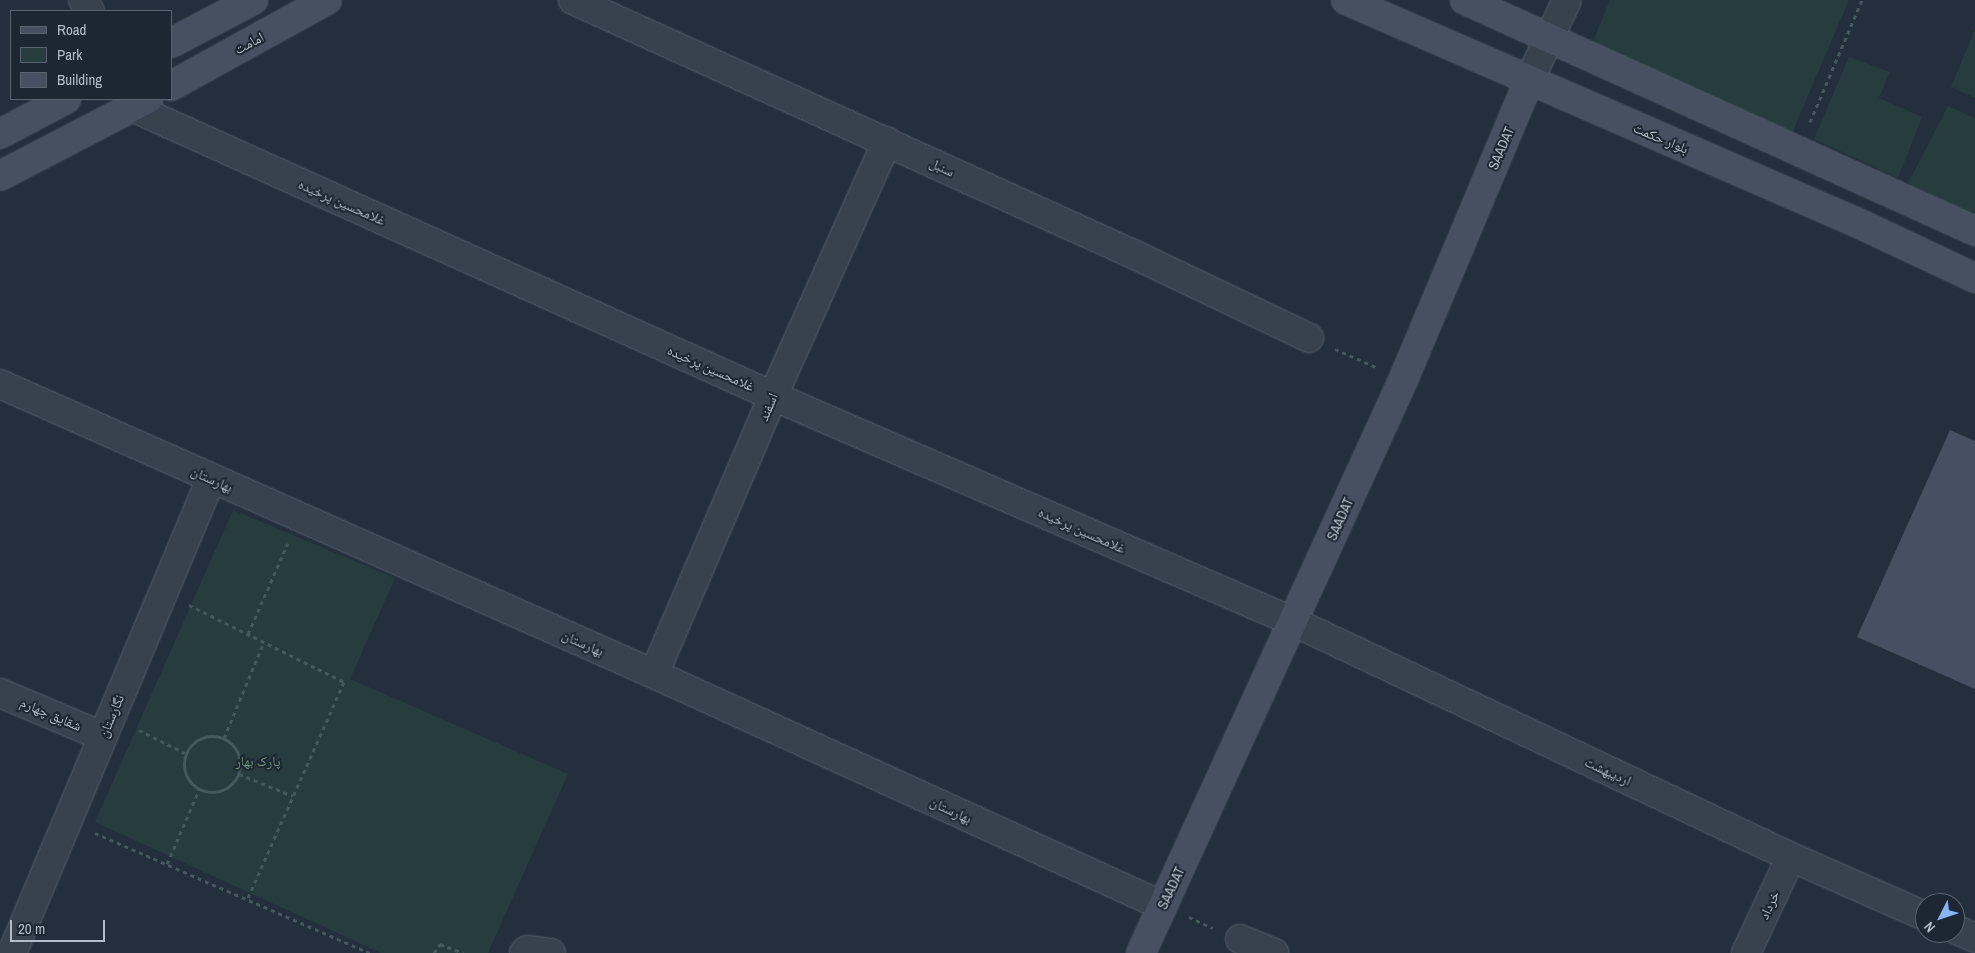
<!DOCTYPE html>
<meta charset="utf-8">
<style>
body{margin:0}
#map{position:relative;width:1975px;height:953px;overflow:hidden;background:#242f3e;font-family:"Archivo Narrow","Noto Naskh Arabic",sans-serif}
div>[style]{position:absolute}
.green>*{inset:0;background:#263c3f}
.building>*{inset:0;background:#455162}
.path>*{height:3px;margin-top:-1.5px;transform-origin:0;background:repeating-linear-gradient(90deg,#44595c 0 4px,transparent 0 8px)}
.path>.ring{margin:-1.5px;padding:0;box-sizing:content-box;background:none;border:3px solid #44595c;border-radius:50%}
.roads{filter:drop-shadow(0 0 1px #565f6c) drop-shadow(0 0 1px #565f6c)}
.street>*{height:28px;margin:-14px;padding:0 14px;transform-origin:14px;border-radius:14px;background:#38414e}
.secondary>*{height:28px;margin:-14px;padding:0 14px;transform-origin:14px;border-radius:14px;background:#465061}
span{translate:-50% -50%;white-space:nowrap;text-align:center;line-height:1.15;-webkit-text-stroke:4px #1d2633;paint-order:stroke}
.street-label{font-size:14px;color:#b4bcc9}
.park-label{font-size:14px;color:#6b9a76}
.legend{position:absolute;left:10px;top:10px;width:162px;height:90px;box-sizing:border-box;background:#1d2633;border:1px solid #59626f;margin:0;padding:6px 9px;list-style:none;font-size:15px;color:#b4bcc9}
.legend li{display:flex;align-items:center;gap:10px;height:25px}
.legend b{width:25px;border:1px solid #59626f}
.north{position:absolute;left:1915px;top:893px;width:50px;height:50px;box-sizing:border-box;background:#1d2633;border:1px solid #59626f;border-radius:50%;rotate:229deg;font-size:14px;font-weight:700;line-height:20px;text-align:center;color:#b4bcc9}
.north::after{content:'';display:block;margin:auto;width:18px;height:22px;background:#8ab4f8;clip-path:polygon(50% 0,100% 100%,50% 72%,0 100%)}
.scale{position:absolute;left:10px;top:920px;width:95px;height:22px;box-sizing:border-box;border:2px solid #b4bcc9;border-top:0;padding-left:6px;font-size:15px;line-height:18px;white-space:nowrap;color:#b4bcc9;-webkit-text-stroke:4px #1d2633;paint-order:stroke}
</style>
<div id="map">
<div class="green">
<i style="clip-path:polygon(1610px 0,1849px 0,1792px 133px,1591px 46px)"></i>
<i style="clip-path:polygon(1975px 29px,1975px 98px,1951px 87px)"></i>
<i style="clip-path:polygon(1849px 57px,1890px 72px,1879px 98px,1922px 117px,1898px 178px,1814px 139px)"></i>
<i style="clip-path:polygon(1948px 106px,1975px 118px,1975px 217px,1908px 183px)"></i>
<i style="clip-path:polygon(233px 510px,395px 578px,350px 679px,568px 774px,488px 953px,381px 953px,95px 822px)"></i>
</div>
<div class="building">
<i style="clip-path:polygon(1950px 430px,1975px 441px,1975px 689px,1857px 637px)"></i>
</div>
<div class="path">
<i style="left:1810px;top:122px;width:133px;rotate:-66.9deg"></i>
<i style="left:1335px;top:349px;width:45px;rotate:23.7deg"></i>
<i style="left:189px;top:605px;width:173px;rotate:26.4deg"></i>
<i style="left:344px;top:682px;width:239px;rotate:114deg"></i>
<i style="left:248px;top:634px;width:99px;rotate:-66.3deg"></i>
<i style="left:139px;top:730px;width:51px;rotate:26.6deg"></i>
<i class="ring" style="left:184px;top:736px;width:53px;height:53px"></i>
<i style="left:224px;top:738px;width:104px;rotate:-67.4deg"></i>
<i style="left:239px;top:774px;width:58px;rotate:22.2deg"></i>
<i style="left:95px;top:833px;width:300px;rotate:23.6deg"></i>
<i style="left:167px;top:864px;width:81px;rotate:-66.6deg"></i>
<i style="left:1189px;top:917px;width:26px;rotate:25deg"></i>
<i style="left:434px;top:953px;width:11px;rotate:-56deg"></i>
<i style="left:440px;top:944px;width:25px;rotate:21deg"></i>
</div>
<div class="roads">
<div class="street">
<i style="left:83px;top:0;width:13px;rotate:58deg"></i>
<i style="left:573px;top:0;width:615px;rotate:24.4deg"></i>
<i style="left:1133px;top:254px;width:195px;rotate:25.5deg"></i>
<i style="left:1529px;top:81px;width:89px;rotate:-64.9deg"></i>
<i style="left:132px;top:107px;width:703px;rotate:24.27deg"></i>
<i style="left:773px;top:396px;width:568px;rotate:23.45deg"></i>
<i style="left:1294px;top:622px;width:550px;rotate:25.31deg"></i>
<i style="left:1791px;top:857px;width:146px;rotate:23.8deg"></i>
<i style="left:0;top:384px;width:715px;rotate:23.91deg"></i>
<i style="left:654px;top:674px;width:559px;rotate:24.5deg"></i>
<i style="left:654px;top:674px;width:302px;rotate:-66.8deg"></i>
<i style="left:773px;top:396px;width:279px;rotate:-65.9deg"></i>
<i style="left:0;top:693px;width:111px;rotate:22.9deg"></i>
<i style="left:1955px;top:929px;width:22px;rotate:24deg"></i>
<i style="left:1240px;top:939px;width:37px;rotate:22deg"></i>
<i style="left:12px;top:953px;width:514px;rotate:-67.23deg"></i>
<i style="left:524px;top:953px;width:4px;rotate:-45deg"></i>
<i style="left:527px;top:950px;width:24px;rotate:7deg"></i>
<i style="left:1746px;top:953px;width:106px;rotate:-64.9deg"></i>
</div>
<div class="secondary">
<i style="left:1346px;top:0;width:558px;rotate:23.54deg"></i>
<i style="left:1858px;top:223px;width:129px;rotate:25.2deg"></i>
<i style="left:1465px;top:0;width:560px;rotate:24.37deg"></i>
<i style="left:171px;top:43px;width:93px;rotate:-27.7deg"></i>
<i style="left:171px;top:86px;width:178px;rotate:-28.9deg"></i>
<i style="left:0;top:134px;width:75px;rotate:-27.9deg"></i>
<i style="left:0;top:176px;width:167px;rotate:-27.5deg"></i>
<i style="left:1141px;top:953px;width:632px;rotate:-65.42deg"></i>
<i style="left:1404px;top:378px;width:322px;rotate:-67.2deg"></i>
</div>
</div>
<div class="street-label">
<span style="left:249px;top:43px;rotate:-28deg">امامت</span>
<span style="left:1661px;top:138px;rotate:23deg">بلوار حکمت</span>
<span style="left:1501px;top:148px;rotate:-67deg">SAADAT</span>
<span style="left:942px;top:167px;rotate:25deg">سنبل</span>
<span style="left:342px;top:202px;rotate:24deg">غلامحسین پرخیده</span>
<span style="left:711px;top:368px;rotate:24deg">غلامحسین پرخیده</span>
<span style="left:768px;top:407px;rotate:-67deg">اسفند</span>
<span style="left:212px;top:479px;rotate:24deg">بهارستان</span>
<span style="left:1340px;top:519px;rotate:-66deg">SAADAT</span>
<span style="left:1082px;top:530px;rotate:24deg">غلامحسین پرخیده</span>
<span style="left:583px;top:643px;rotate:24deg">بهارستان</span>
<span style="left:51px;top:714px;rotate:23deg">شقایق چهارم</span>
<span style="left:111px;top:716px;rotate:-67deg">نگارستان</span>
<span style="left:1608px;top:771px;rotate:25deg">اردیبهشت</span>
<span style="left:951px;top:810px;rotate:25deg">بهارستان</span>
<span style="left:1171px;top:888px;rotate:-65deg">SAADAT</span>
<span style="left:1769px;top:905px;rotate:-65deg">خرداد</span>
</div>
<div class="park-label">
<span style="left:258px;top:761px">پارک بهار</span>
</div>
<ul class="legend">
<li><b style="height:6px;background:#465061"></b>Road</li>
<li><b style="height:14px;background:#263c3f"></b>Park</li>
<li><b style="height:14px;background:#455162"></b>Building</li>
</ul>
<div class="north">N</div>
<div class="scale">20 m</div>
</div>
